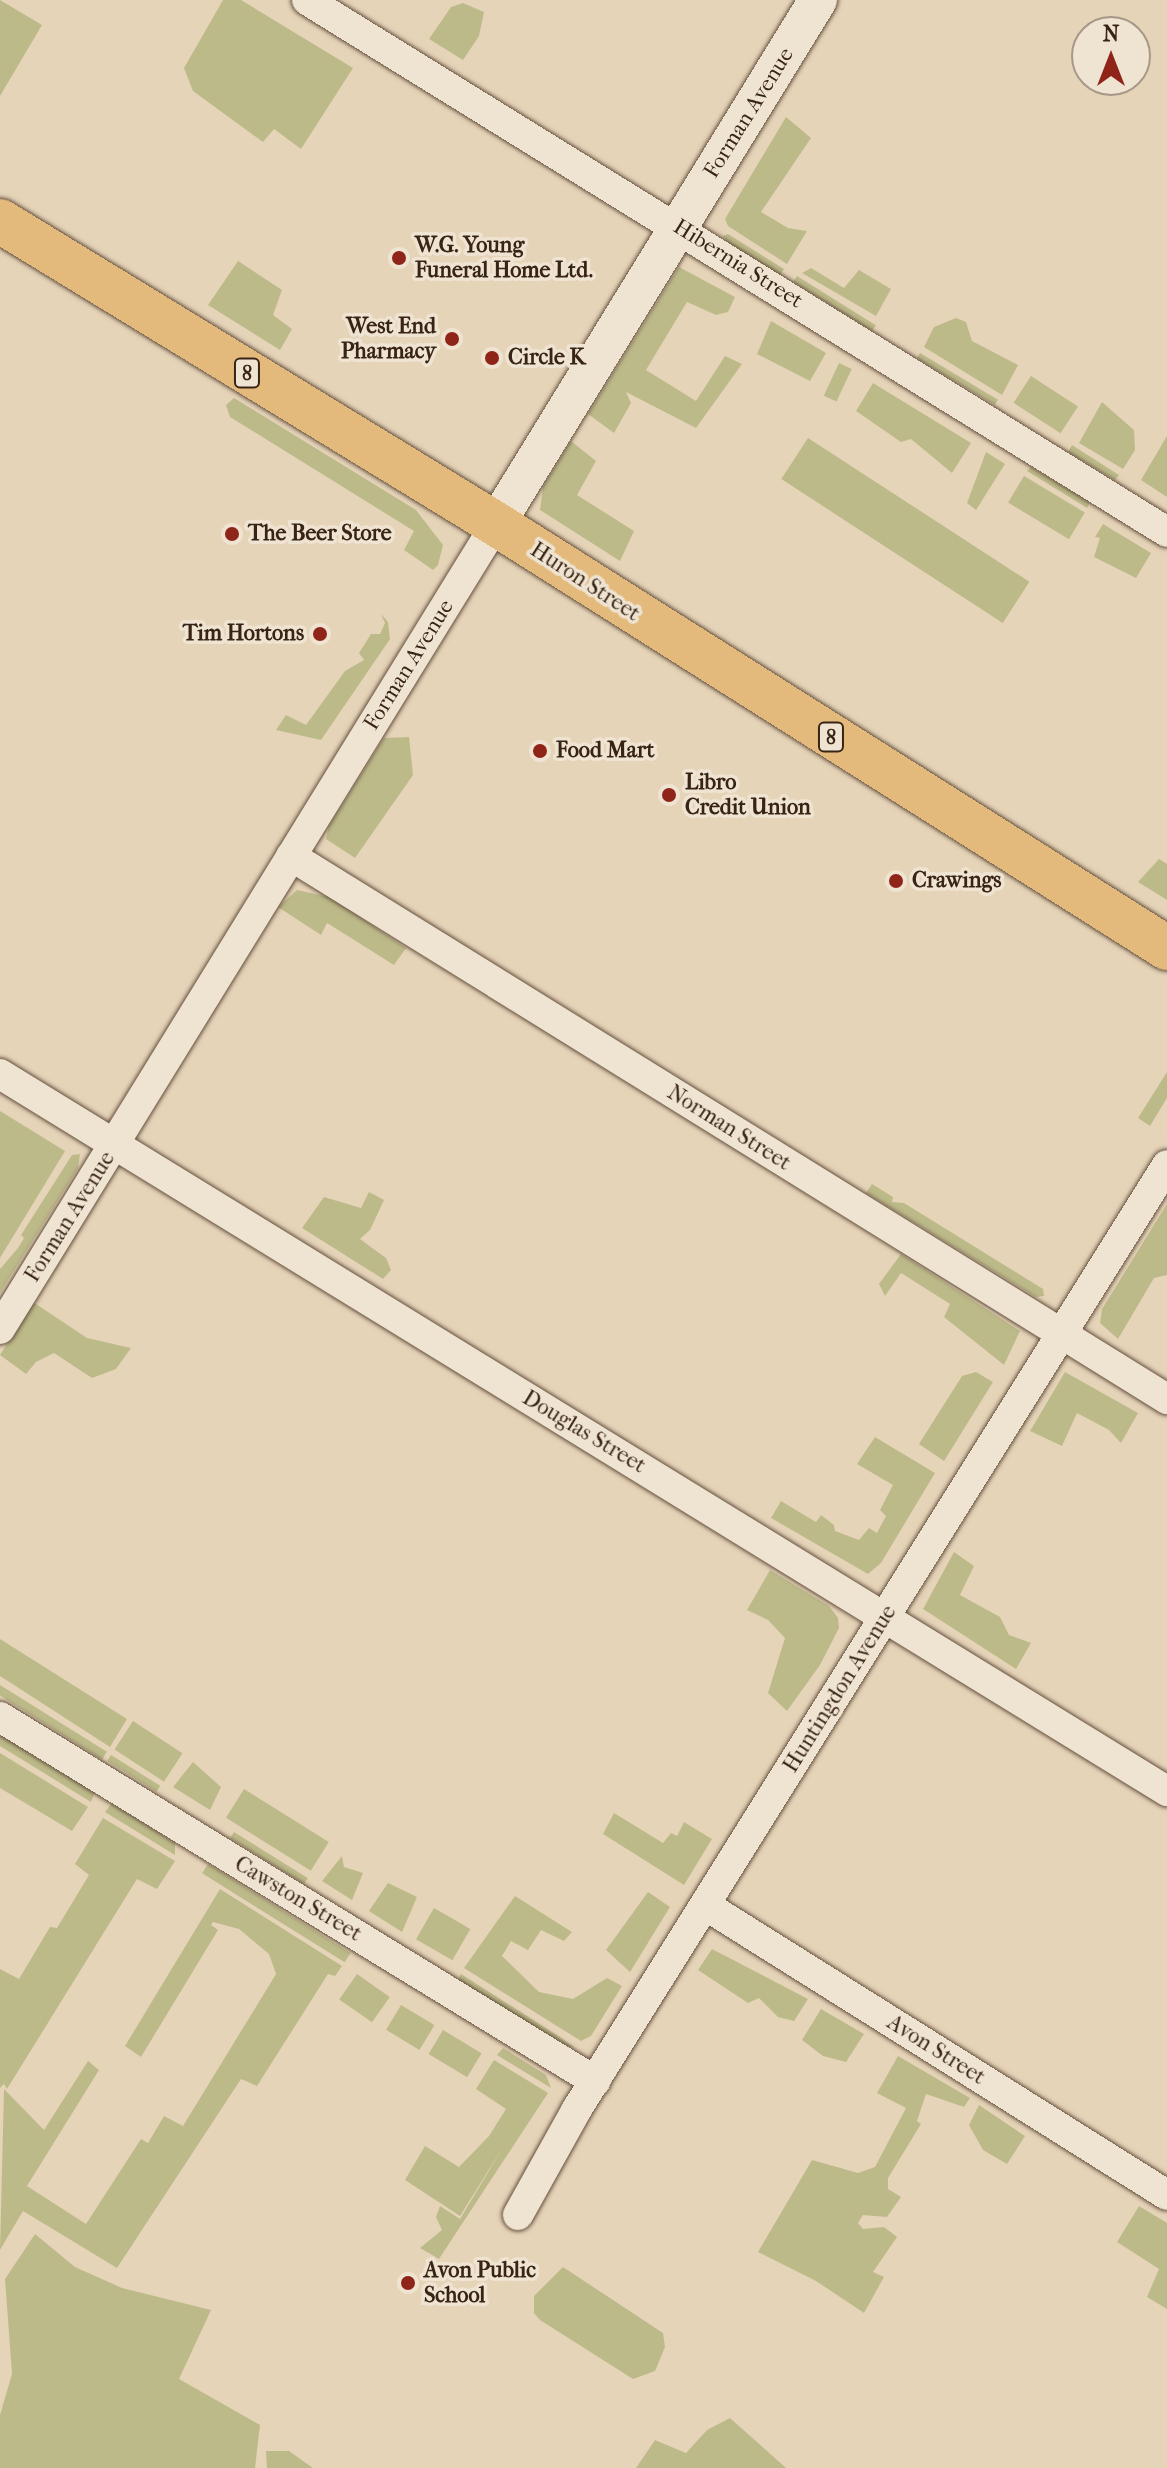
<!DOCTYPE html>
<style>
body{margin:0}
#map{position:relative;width:1167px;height:2468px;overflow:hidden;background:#e6d4b9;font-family:"IM FELL French Canon",serif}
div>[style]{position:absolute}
.green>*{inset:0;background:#bdba8a;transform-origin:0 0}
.roads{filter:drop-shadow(0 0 2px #64503d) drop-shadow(0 0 2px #64503d)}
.minor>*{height:30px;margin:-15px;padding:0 15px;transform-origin:15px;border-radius:15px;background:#efe3d2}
.tertiary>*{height:38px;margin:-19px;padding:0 19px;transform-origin:19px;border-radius:19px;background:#efe3d2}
.primary>*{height:44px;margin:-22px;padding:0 22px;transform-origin:22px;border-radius:22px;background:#e3ba7c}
.dots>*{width:22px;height:22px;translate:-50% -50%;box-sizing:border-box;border:4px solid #efe3d2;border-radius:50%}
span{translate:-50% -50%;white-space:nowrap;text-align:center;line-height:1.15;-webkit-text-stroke:7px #efe3d2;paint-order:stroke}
.shield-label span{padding:2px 6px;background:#efe3d2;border:2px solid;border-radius:6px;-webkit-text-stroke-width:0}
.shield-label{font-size:20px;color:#382414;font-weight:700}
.street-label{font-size:22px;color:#382414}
.poi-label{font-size:22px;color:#382414;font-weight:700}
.left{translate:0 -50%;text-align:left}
.right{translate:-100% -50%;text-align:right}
.north{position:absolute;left:1071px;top:16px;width:80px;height:80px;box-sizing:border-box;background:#efe3d2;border:2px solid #a69786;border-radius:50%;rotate:0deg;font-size:22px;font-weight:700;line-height:32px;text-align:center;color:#382414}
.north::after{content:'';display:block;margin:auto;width:28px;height:36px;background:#8f2418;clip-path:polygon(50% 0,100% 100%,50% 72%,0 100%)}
</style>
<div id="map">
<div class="green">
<i style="clip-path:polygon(0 0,42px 25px,0 96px)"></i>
<i style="clip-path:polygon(223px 0,241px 0,353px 68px,301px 149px,274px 129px,263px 142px,193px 91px,184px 68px)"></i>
<i style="clip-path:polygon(463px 3px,484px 12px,479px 36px,463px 60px,429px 39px,451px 7px)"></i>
<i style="clip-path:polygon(786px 117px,811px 138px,761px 212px,788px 228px,807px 231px,787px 264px,728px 226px,725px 219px)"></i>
<i style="clip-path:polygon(728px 234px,784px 269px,780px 275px,729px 244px,723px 236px)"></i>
<i style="clip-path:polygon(238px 261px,282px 290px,273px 315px,292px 329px,280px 350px,208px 305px)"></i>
<i style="clip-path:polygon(679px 267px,735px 297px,728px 312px,716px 315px,687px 302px,646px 370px,696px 401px,725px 356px,742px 364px,696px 428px,626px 392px,631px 403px,614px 433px,588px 414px)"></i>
<i style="clip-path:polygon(811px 268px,844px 288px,859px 270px,891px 289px,876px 316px,802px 273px)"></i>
<i style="left:797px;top:276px;width:93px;height:7px;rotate:32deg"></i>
<i style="clip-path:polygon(956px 318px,966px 322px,972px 341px,1018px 365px,1002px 395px,924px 347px,934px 327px)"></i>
<i style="clip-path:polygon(771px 321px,826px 353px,810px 381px,757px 354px)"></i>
<i style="left:920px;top:353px;width:91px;height:6px;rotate:31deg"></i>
<i style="left:839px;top:363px;width:14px;height:36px;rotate:25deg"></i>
<i style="left:1031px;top:376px;width:56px;height:32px;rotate:33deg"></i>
<i style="clip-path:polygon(873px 383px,971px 443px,952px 473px,911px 439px,901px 442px,856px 411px)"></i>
<i style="clip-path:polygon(234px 398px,416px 510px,443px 545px,438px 565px,433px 570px,404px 550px,414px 531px,230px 417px,226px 405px)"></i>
<i style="clip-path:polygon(1102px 402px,1134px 430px,1135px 450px,1123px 469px,1079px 443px)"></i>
<i style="clip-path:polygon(1167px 436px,1167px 497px,1141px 480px)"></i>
<i style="left:808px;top:438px;width:264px;height:49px;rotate:33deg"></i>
<i style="clip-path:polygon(571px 441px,596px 461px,577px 495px,634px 531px,620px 561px,540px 510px,543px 487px)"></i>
<i style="clip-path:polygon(1072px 445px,1119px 475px,1115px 480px,1068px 452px)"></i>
<i style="clip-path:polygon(986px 452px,1005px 464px,976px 510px,967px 503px)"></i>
<i style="clip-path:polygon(1031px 467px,1090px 502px,1087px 508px,1027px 471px)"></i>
<i style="left:1024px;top:476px;width:71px;height:31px;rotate:31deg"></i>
<i style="clip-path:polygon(1103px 524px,1151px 553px,1136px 578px,1094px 557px,1100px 538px,1095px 537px)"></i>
<i style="clip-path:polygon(381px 614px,388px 622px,390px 639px,321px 740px,276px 730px,286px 715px,306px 725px,345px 671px,364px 660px,359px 653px,371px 634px,380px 634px,385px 623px)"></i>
<i style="clip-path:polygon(409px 737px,413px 775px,355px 858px,326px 839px,329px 826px,384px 738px)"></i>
<i style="clip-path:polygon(1159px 859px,1167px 864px,1167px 900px,1138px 882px)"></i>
<i style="clip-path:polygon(297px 890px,329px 897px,406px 948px,394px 965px,327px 923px,321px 935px,278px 907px)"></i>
<i style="clip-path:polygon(1167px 1072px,1167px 1098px,1150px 1126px,1138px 1118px)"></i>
<i style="clip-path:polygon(0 1111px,65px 1151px,0 1258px)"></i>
<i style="clip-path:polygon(80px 1154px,78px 1168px,0 1293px,0 1269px,18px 1248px,24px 1238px,21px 1235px,72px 1155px)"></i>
<i style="clip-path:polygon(872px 1184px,893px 1197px,892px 1202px,904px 1203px,1043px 1289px,1044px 1296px,1036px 1297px,866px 1193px)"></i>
<i style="clip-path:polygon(369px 1192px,384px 1200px,370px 1230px,360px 1239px,386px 1258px,391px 1270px,383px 1279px,302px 1228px,324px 1197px,361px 1208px)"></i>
<i style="clip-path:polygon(1167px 1204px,1167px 1275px,1154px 1278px,1118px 1339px,1100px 1323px,1102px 1309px)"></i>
<i style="clip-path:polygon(901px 1254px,1020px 1331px,1004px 1365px,944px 1317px,950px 1304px,901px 1273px,885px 1296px,879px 1284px)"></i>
<i style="clip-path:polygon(33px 1302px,87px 1338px,131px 1348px,116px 1369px,92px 1378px,54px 1353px,36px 1362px,26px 1374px,0 1355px)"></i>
<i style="clip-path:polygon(976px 1372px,993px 1382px,944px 1461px,919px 1444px,962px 1376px)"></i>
<i style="clip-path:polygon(1065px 1372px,1138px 1413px,1121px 1443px,1109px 1430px,1077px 1413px,1062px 1446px,1030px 1431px)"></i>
<i style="clip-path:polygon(875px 1437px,935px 1473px,881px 1563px,868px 1574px,771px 1518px,781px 1501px,816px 1522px,821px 1515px,834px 1525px,835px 1531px,859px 1540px,869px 1528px,877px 1533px,886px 1516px,880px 1510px,893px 1485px,857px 1464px)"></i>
<i style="clip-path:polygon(954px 1552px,974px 1566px,960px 1595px,1000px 1617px,1009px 1635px,1031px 1643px,1016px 1669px,923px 1609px)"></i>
<i style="clip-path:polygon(770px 1570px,829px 1606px,838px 1618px,839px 1628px,820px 1665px,787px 1711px,768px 1693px,785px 1638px,768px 1620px,747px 1610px)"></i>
<i style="clip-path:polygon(0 1639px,127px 1719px,110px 1747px,0 1676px)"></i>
<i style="left:0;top:1685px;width:126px;height:9px;rotate:32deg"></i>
<i style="left:133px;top:1721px;width:59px;height:34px;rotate:33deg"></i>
<i style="clip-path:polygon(0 1732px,95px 1792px,91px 1802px,0 1746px)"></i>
<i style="clip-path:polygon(0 1753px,88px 1807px,72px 1831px,0 1788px)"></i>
<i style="left:111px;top:1755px;width:58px;height:7px;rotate:32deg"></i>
<i style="clip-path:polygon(193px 1762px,221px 1787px,210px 1810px,173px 1787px)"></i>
<i style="left:244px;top:1789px;width:100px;height:34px;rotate:32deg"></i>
<i style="clip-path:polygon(112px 1803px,175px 1843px,175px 1855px,105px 1812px)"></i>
<i style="clip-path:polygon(614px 1813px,663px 1843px,671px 1833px,677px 1836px,684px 1822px,712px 1839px,684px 1885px,603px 1834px)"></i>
<i style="clip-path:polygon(103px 1818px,175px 1861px,157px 1889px,137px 1879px,7px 2089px,4px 2084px,0 2088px,0 1969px,19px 1979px,50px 1927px,57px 1928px,89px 1875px,75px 1864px)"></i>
<i style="left:234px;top:1832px;width:87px;height:7px;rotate:32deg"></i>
<i style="clip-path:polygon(342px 1856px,344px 1867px,363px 1873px,352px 1900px,322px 1881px)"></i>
<i style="left:208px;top:1864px;width:168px;height:11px;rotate:32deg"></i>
<i style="clip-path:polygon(388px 1883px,417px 1897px,402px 1932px,369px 1911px)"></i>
<i style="clip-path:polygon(220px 1889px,342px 1966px,335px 1976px,328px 1974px,257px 2086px,241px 2079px,117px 2268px,23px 2211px,0 2250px,4px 2089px,44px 2130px,88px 2061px,99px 2070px,27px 2186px,86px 2224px,141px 2139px,148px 2143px,164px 2116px,183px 2126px,276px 1974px,269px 1954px,239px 1929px,213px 1922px,211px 1925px,218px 1930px,141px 2057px,125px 2046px)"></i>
<i style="clip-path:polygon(648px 1892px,670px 1907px,630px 1972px,606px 1950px)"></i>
<i style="clip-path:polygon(515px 1896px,572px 1932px,564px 1941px,541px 1930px,528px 1950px,511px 1941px,502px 1956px,539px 1992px,573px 1999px,607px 1978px,622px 1986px,591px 2036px,581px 2041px,464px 1968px)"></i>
<i style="left:434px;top:1908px;width:42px;height:36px;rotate:30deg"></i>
<i style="clip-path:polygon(712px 1949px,808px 1999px,794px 2021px,778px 2017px,759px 1998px,748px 2003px,698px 1970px)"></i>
<i style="left:357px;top:1974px;width:40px;height:31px;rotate:35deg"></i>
<i style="clip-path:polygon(461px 1974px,557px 2035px,574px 2047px,564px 2046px,458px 1981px)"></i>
<i style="left:401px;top:2005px;width:39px;height:29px;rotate:31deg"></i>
<i style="clip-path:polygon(821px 2009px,864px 2034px,846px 2062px,823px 2056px,802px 2040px)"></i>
<i style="left:443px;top:2030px;width:45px;height:28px;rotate:31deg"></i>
<i style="clip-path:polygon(503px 2048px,546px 2075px,551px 2088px,497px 2055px)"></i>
<i style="clip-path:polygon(898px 2056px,970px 2098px,964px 2107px,926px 2094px,917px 2121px,921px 2124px,888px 2178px,888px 2189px,901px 2197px,887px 2217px,863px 2215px,858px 2223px,863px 2229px,884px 2227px,897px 2237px,873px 2272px,884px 2277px,864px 2313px,816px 2281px,758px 2252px,812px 2160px,858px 2173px,875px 2167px,906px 2108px,877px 2093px)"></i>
<i style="clip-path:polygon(494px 2060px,548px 2093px,439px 2259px,420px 2248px,442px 2230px,436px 2217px,440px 2206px,460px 2219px,505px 2144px,460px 2216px,405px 2180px,425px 2146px,459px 2167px,489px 2136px,506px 2109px,476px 2089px)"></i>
<i style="clip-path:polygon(979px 2105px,1025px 2136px,1007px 2164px,983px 2150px,969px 2125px)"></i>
<i style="clip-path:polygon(1139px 2206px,1167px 2223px,1167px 2309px,1147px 2297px,1159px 2269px,1117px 2242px)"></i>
<i style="clip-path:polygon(35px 2234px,75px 2267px,122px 2288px,211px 2310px,179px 2379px,260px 2425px,255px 2468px,0 2468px,0 2415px,12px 2374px,5px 2279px)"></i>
<i style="clip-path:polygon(563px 2267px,663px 2333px,665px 2347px,655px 2371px,633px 2379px,540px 2320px,534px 2313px,534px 2296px)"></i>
<i style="clip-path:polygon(730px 2418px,786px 2468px,636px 2468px,655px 2440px,686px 2453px,707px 2430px)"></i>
<i style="clip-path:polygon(266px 2451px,289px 2451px,313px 2468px,267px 2468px)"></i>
</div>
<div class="roads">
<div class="minor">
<i style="left:307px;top:0;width:1011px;rotate:31.74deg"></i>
<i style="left:291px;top:856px;width:1031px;rotate:31.79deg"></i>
<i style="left:0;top:1074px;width:1370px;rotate:31.57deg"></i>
<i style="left:0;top:1329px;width:946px;rotate:-58.36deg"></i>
<i style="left:0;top:1717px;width:698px;rotate:31.46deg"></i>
<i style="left:705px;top:1905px;width:545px;rotate:32.12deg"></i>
<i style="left:518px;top:2215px;width:121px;rotate:-60.9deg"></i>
<i style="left:577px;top:2109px;width:1113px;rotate:-57.99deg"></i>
</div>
<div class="tertiary">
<i style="left:496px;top:524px;width:615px;rotate:-58.43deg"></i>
</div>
<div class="primary">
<i style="left:0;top:221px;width:581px;rotate:31.42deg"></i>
<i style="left:496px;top:524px;width:794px;rotate:32.29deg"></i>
</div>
</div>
<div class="dots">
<i style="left:399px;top:258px;background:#8f2418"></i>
<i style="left:452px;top:339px;background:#8f2418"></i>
<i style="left:492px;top:358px;background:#8f2418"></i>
<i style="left:232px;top:534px;background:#8f2418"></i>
<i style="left:320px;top:634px;background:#8f2418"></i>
<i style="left:540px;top:751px;background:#8f2418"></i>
<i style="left:669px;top:795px;background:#8f2418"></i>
<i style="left:896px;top:881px;background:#8f2418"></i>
<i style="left:408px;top:2283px;background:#8f2418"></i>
</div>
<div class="shield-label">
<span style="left:247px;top:373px">8</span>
<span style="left:831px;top:737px">8</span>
</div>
<div class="street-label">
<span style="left:749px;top:113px;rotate:-58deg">Forman Avenue</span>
<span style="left:738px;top:264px;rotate:32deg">Hibernia Street</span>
<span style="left:585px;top:582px;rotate:33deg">Huron Street</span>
<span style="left:409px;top:665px;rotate:-58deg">Forman Avenue</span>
<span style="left:729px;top:1128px;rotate:32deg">Norman Street</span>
<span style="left:70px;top:1217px;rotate:-58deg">Forman Avenue</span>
<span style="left:584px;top:1432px;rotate:31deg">Douglas Street</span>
<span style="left:840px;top:1689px;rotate:-58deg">Huntingdon Avenue</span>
<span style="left:298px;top:1899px;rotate:31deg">Cawston Street</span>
<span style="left:936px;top:2050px;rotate:32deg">Avon Street</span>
</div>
<div class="poi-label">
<span class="left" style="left:415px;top:258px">W.G. Young<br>Funeral Home Ltd.</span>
<span class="right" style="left:436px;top:339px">West End<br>Pharmacy</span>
<span class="left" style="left:508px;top:358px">Circle K</span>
<span class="left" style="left:248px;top:534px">The Beer Store</span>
<span class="right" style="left:304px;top:634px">Tim Hortons</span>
<span class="left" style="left:556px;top:751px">Food Mart</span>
<span class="left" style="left:685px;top:795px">Libro<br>Credit Union</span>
<span class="left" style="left:912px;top:881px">Crawings</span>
<span class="left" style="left:424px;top:2283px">Avon Public<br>School</span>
</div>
<div class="north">N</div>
</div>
